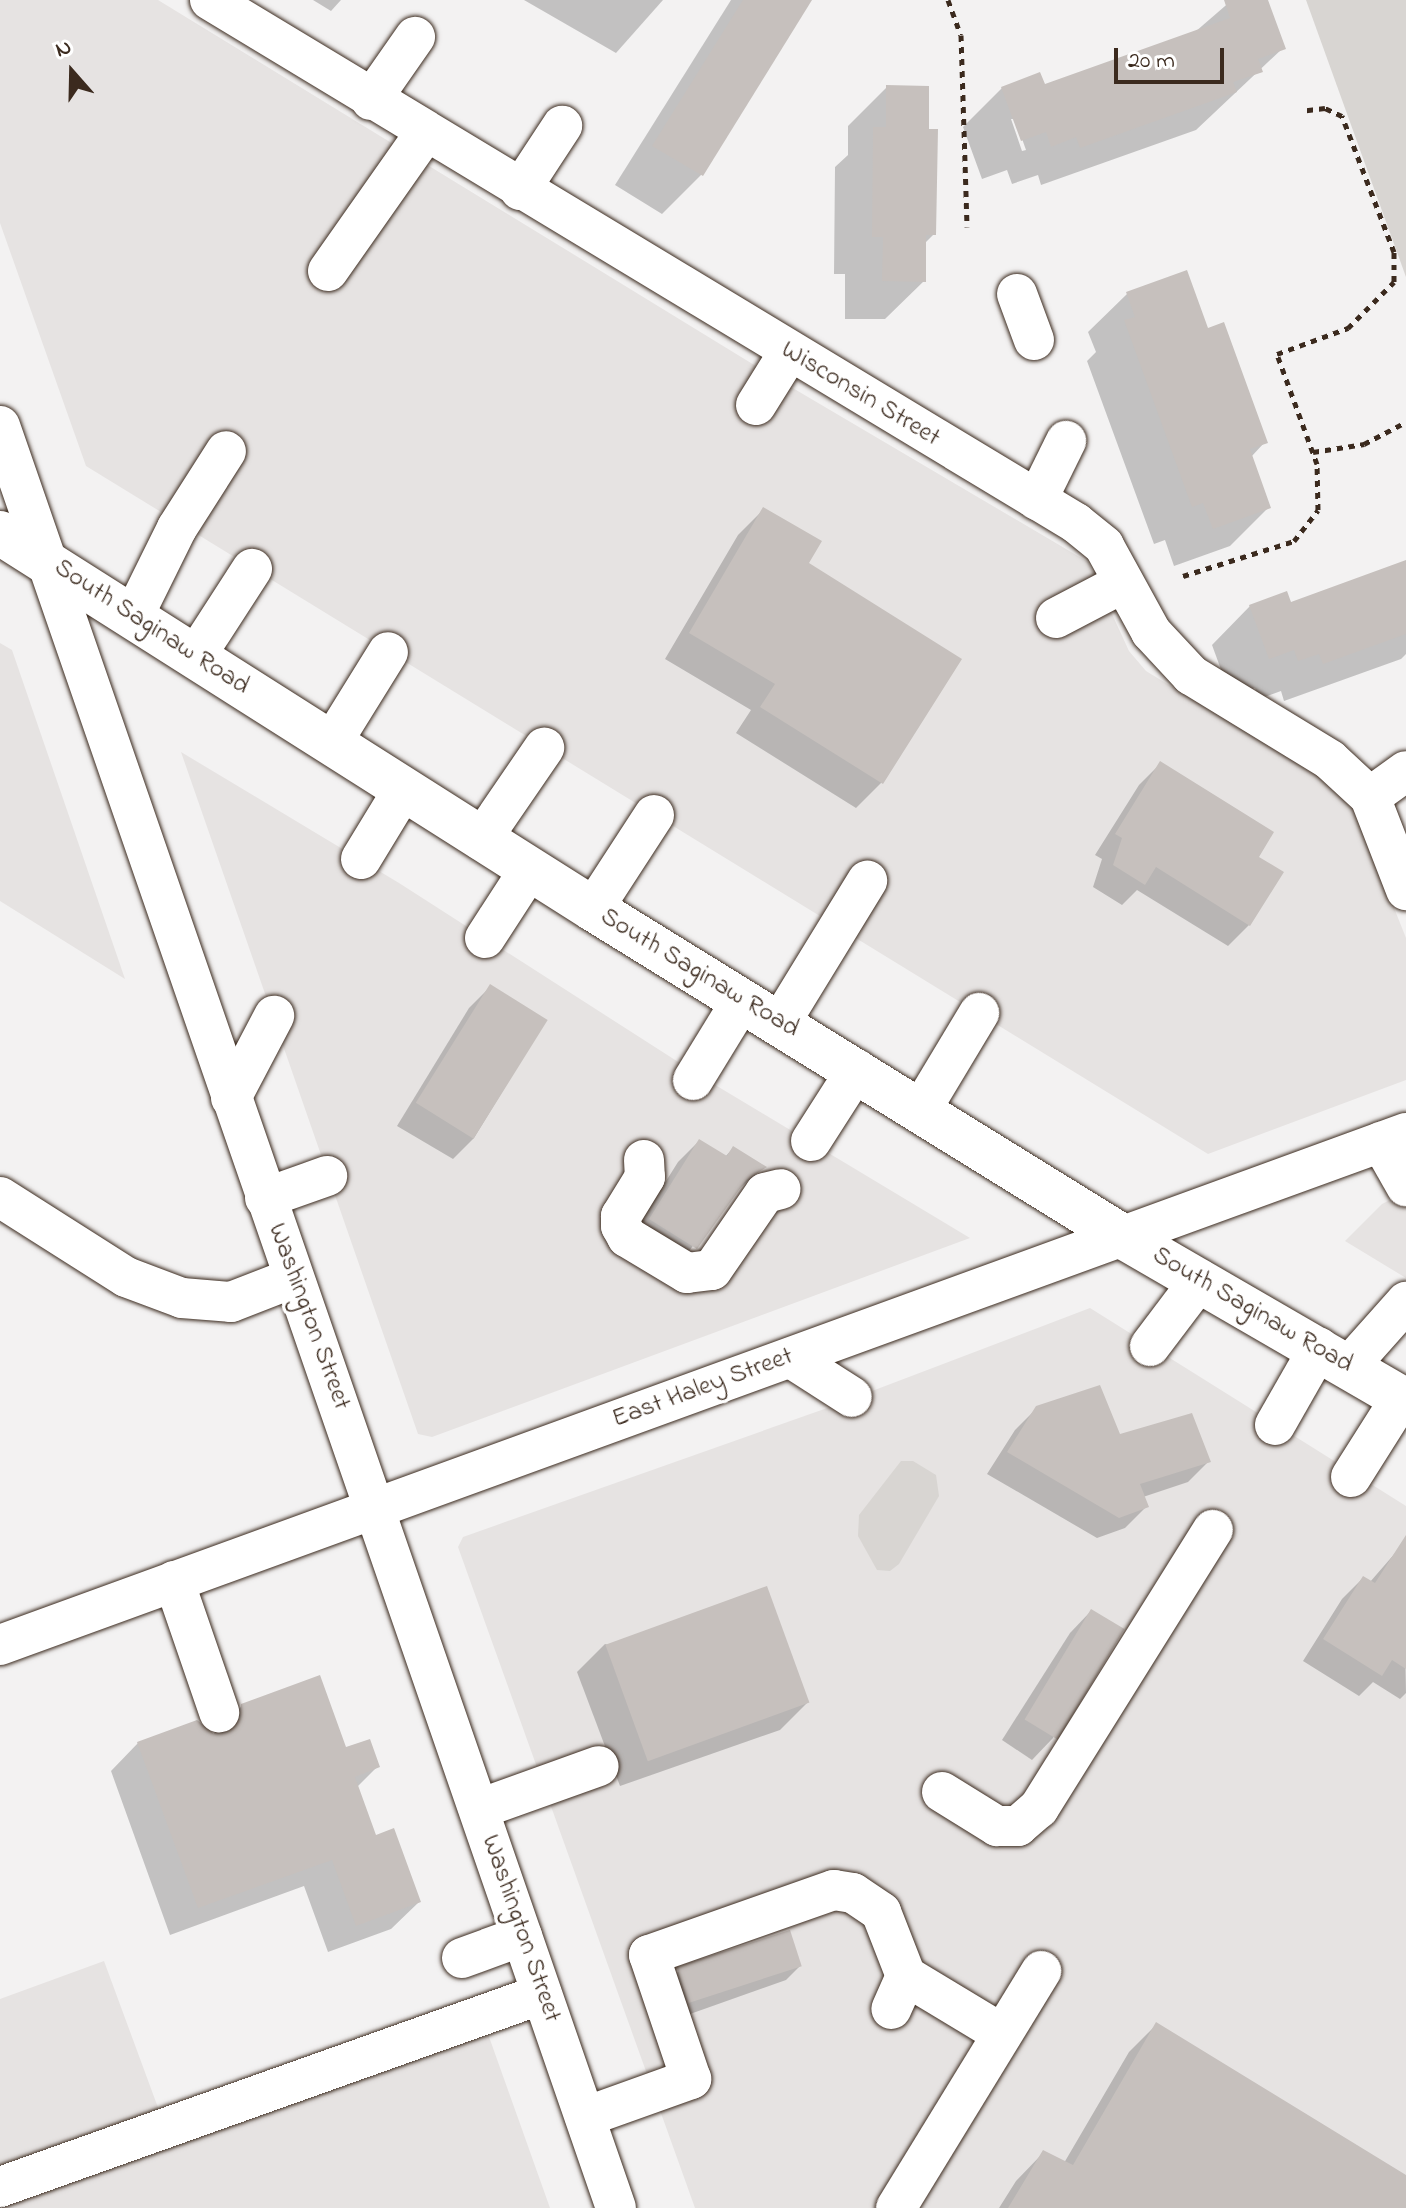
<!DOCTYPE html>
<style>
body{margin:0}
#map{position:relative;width:1406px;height:2208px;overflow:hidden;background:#f3f2f2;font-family:"Indie Flower",sans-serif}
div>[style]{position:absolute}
.built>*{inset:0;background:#e6e3e2}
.green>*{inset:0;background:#d8d5d2}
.shadow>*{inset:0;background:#0003}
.building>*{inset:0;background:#c6c0bd;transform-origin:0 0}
.path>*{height:5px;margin-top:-2.5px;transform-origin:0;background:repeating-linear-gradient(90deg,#3b2a1e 0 6px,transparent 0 12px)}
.roads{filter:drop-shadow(0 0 2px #3b2a1e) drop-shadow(0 0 2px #3b2a1e)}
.minor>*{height:40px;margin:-20px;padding:0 20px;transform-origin:20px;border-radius:20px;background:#fff}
.major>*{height:44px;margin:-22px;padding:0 22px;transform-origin:22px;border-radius:22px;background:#fff}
span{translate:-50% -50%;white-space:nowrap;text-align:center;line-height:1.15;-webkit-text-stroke:7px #fff;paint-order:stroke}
.street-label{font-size:26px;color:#3b2a1e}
.north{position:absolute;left:32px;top:32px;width:80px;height:80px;-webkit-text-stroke:6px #fff;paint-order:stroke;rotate:340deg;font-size:22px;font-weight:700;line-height:32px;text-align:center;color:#3b2a1e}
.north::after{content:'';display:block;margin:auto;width:28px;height:36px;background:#3b2a1e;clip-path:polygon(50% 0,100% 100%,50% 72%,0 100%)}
.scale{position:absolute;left:1114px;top:48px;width:110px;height:36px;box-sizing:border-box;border:4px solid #3b2a1e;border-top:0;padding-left:10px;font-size:24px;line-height:28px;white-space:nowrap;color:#3b2a1e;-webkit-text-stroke:6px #fff;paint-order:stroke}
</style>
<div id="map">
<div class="built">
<i style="clip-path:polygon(0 0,158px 0,774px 377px,1088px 562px,1129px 651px,1146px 671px,1317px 775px,1355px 810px,1406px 938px,1406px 1080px,1208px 1154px,86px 466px,0 223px)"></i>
<i style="clip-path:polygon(0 643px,12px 650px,125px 979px,0 901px)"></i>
<i style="clip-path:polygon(181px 752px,399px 883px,697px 1074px,970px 1238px,432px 1437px,418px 1434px)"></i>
<i style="clip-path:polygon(1406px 1192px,1406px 1278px,1345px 1241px,1382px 1204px)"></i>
<i style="clip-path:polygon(1090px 1308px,1406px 1506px,1406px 2208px,695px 2208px,458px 1547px,463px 1537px,830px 1407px)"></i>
<i style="clip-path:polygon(104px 1961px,160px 2113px,477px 2003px,550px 2208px,0 2208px,0 1999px)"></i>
</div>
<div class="green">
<i style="clip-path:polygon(1306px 0,1406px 0,1406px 277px,1368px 172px)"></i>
<i style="clip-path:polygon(901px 1461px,913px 1461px,936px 1475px,939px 1496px,899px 1564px,890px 1571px,877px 1570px,858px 1536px,859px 1515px)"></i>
</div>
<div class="shadow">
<i style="clip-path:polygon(313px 0,341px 0,331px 11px)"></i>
<i style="clip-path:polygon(524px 0,663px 0,616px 53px)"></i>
<i style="clip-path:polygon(731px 0,810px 0,701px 175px,662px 214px,615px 185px)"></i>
<i style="clip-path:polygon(evenodd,1232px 0,1266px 0,1283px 48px,1196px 130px,1041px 185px,1038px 175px,1012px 184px,1007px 170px,982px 179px,963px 127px,1002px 88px,1044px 87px,1195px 32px,1232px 0,1011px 119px,1015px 119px,1026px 150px,1022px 151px,1011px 119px)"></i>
<i style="clip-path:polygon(887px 87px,927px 131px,934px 234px,924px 244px,924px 281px,885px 319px,845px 319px,845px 274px,834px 274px,835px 167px,848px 155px,848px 126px)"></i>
<i style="clip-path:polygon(1127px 294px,1207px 330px,1265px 442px,1251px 457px,1269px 507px,1230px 546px,1174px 566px,1165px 540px,1154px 544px,1087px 361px,1096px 352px,1088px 332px)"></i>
<i style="clip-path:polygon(764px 509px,806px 564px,882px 782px,856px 808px,736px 733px,751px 710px,665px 659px,738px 535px)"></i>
<i style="clip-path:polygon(1406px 562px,1406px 654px,1401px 659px,1284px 701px,1281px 691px,1259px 699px,1255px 688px,1231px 697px,1212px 645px,1250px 606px,1290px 604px)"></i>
<i style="clip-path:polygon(1160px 764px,1256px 858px,1249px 925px,1228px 946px,1137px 890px,1122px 905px,1093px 887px,1102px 859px,1095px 855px,1139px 785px)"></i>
<i style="clip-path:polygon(490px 987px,546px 1020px,474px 1138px,453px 1159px,397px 1126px,469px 1008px)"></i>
<i style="clip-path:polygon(699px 1141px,725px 1157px,733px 1148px,764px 1167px,734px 1193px,675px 1269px,629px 1240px,678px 1162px)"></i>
<i style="clip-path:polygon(1037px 1408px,1119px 1437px,1209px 1461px,1188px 1482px,1143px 1497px,1146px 1507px,1125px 1528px,1097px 1538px,987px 1474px,1015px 1430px)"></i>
<i style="clip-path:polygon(1403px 1544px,1406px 1693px,1400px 1699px,1373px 1682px,1359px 1696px,1303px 1661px,1342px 1599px,1363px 1578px,1370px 1582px)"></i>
<i style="clip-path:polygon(1091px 1611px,1053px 1738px,1032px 1760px,1002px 1740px,1070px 1633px)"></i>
<i style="clip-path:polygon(605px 1644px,808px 1702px,780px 1730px,620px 1786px,577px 1672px)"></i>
<i style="clip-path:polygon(242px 1706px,378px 1766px,357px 1787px,375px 1837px,419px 1902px,391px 1929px,328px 1952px,304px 1886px,170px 1935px,111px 1771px,138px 1743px,212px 1735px)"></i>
<i style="clip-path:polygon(800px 1966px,786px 1980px,676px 2019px,665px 1985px,679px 1971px)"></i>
<i style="clip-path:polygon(1157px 2024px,1406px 2178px,1406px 2208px,999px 2208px,1016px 2181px,1043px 2153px,1064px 2163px,1129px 2052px)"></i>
</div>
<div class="building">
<i style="clip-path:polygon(743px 0,812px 0,703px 176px,652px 146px)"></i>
<i style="clip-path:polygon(1224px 0,1268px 0,1286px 49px,1258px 59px,1263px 72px,1233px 82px,1237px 92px,1080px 148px,1076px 137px,1051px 147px,1046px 132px,1021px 141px,1001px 87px,1040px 72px,1045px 84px,1230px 18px)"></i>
<i style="clip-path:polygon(886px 85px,929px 86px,929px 129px,938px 129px,936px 235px,926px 235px,926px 282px,882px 281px,883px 237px,872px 237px,873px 127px,886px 127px)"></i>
<i style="clip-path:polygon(1187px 270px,1208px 328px,1224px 322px,1268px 443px,1250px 449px,1271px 508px,1213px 529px,1203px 503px,1192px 507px,1124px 320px,1135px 317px,1126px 292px)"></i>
<i style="clip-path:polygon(763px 507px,822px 541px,809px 563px,962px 659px,883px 784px,760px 707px,775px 684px,689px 633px)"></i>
<i style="clip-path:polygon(1406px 560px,1406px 634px,1323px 664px,1319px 654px,1298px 661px,1294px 650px,1269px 659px,1249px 605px,1287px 591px,1291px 602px)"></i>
<i style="clip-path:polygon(1160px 761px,1274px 832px,1259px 857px,1284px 872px,1250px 926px,1156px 867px,1145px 885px,1113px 865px,1122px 838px,1115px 834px)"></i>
<i style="left:490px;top:984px;width:68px;height:140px;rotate:32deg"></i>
<i style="clip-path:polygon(699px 1139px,727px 1156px,733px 1146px,767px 1167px,746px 1180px,697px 1249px,649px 1219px)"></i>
<i style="clip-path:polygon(1100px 1385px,1120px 1434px,1192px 1413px,1211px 1462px,1140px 1484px,1149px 1507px,1119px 1518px,1007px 1452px,1036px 1406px)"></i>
<i style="clip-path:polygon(1406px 1535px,1406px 1669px,1392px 1660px,1382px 1676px,1323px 1639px,1363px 1576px,1375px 1583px)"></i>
<i style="left:767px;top:1586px;width:124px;height:172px;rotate:70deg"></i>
<i style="left:1091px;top:1609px;width:39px;height:129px;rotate:31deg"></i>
<i style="clip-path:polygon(320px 1675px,346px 1747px,370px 1739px,380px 1767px,355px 1777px,376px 1835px,394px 1828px,421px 1902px,356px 1926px,332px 1860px,198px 1908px,137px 1742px,197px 1720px,214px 1734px,227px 1733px,241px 1717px,241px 1704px)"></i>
<i style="left:790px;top:1930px;width:38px;height:119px;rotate:72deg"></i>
<i style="clip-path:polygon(1156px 2022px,1406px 2175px,1406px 2208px,1008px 2208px,1043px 2150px,1073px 2165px)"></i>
</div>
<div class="path">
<i style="left:948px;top:0;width:37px;rotate:70deg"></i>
<i style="left:961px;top:35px;width:192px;rotate:88.2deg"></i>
<i style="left:1313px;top:452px;width:52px;rotate:-8.9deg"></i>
<i style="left:1364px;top:444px;width:47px;rotate:-27.6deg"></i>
<i style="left:1183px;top:576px;width:116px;rotate:-17.5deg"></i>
<i style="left:1294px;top:541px;width:39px;rotate:-52deg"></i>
<i style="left:1318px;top:510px;width:46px;rotate:-91.2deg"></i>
<i style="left:1317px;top:464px;width:117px;rotate:-110deg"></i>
<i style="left:1277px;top:354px;width:76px;rotate:-20.1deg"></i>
<i style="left:1348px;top:328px;width:65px;rotate:-45deg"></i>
<i style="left:1394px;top:282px;width:30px;rotate:-90deg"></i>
<i style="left:1394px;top:252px;width:146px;rotate:-110.9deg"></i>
<i style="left:1342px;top:116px;width:19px;rotate:-155deg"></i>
<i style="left:1325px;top:108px;width:23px;rotate:173deg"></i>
</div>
<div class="roads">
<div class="minor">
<i style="left:210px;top:0;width:1012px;rotate:31.13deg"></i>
<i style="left:1076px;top:523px;width:36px;rotate:39deg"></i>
<i style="left:1104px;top:546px;width:98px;rotate:61.3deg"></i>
<i style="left:1151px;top:632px;width:59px;rotate:47.1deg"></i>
<i style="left:1191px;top:675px;width:163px;rotate:31.4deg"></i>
<i style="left:1330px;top:760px;width:54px;rotate:42.8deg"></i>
<i style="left:1370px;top:797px;width:100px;rotate:68.8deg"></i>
<i style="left:371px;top:100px;width:77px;rotate:-55.1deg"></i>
<i style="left:520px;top:190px;width:77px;rotate:-56.7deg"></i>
<i style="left:328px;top:271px;width:169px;rotate:-54.9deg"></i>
<i style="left:1017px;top:294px;width:49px;rotate:69.7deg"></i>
<i style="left:756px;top:405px;width:62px;rotate:-58.1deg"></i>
<i style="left:0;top:426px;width:1885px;rotate:70.93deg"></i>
<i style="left:1037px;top:500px;width:66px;rotate:-63.8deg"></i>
<i style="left:133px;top:617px;width:99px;rotate:-63.7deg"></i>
<i style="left:177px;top:528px;width:91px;rotate:-57.5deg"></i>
<i style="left:1056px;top:618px;width:76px;rotate:-27.6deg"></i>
<i style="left:195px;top:657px;width:105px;rotate:-57.1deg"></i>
<i style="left:331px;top:744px;width:108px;rotate:-58.2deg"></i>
<i style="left:1370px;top:797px;width:44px;rotate:-35.8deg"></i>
<i style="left:481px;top:840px;width:112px;rotate:-55.6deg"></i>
<i style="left:361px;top:859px;width:81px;rotate:-58.7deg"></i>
<i style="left:593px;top:909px;width:112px;rotate:-57deg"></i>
<i style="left:485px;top:938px;width:81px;rotate:-57.1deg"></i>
<i style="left:780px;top:1023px;width:167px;rotate:-58.5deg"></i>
<i style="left:693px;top:1080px;width:94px;rotate:-58.5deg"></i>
<i style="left:231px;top:1098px;width:93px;rotate:-62.3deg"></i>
<i style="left:922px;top:1108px;width:111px;rotate:-59deg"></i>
<i style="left:811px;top:1141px;width:85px;rotate:-57.4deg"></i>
<i style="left:1381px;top:1142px;width:51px;rotate:60.4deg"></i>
<i style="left:644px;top:1160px;width:17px;rotate:87deg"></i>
<i style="left:645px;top:1177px;width:46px;rotate:121.6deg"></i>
<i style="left:621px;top:1216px;width:10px;rotate:90deg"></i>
<i style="left:621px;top:1226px;width:13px;rotate:61deg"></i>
<i style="left:627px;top:1237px;width:70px;rotate:31deg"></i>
<i style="left:687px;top:1273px;width:25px;rotate:-7deg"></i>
<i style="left:712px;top:1270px;width:93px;rotate:-55.5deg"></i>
<i style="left:765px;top:1193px;width:16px;rotate:-14deg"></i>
<i style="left:0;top:1197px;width:149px;rotate:32.4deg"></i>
<i style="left:126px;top:1277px;width:60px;rotate:20.6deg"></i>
<i style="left:182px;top:1298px;width:49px;rotate:4.7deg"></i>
<i style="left:231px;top:1302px;width:66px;rotate:-21.2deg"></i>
<i style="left:265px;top:1198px;width:66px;rotate:-19.5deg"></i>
<i style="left:1150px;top:1346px;width:83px;rotate:-52.9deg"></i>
<i style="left:791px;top:1358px;width:72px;rotate:32.6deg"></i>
<i style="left:1349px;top:1366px;width:86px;rotate:-48.3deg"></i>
<i style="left:1275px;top:1425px;width:89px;rotate:-60.3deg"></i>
<i style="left:1351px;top:1477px;width:93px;rotate:-57.7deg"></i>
<i style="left:174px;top:1581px;width:139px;rotate:71deg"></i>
<i style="left:0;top:1645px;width:1496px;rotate:-20.01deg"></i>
<i style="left:942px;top:1792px;width:65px;rotate:31.7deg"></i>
<i style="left:997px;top:1826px;width:21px"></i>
<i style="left:1018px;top:1826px;width:28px;rotate:-41deg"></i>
<i style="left:1039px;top:1808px;width:328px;rotate:-58deg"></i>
<i style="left:479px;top:1809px;width:127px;rotate:-19.7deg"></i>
<i style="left:462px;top:1958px;width:64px;rotate:-20.1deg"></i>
<i style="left:906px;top:1976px;width:112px;rotate:31.1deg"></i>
<i style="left:585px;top:2117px;width:113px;rotate:-19.7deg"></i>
<i style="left:691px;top:2079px;width:131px;rotate:-108.7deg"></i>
<i style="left:649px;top:1955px;width:196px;rotate:-19.4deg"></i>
<i style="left:834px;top:1890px;width:19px;rotate:9deg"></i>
<i style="left:853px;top:1893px;width:34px;rotate:34deg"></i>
<i style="left:881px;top:1912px;width:69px;rotate:68.7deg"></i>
<i style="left:906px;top:1976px;width:36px;rotate:114deg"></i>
<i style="left:0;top:2187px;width:575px;rotate:-19.6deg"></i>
<i style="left:896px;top:2208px;width:278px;rotate:-58.5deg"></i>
</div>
<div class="major">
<i style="left:0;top:533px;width:702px;rotate:32.38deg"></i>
<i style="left:593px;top:909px;width:626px;rotate:31.73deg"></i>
<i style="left:1125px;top:1238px;width:325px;rotate:30.1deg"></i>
</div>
</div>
<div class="street-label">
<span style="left:860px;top:395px;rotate:31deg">Wisconsin Street</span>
<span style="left:151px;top:628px;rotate:33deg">South Saginaw Road</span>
<span style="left:699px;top:974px;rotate:31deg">South Saginaw Road</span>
<span style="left:1252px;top:1311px;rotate:30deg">South Saginaw Road</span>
<span style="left:308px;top:1317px;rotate:70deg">Washington Street</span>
<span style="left:703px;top:1389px;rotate:-20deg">East Haley Street</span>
<span style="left:520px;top:1929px;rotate:71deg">Washington Street</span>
</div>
<div class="north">N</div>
<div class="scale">20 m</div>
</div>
